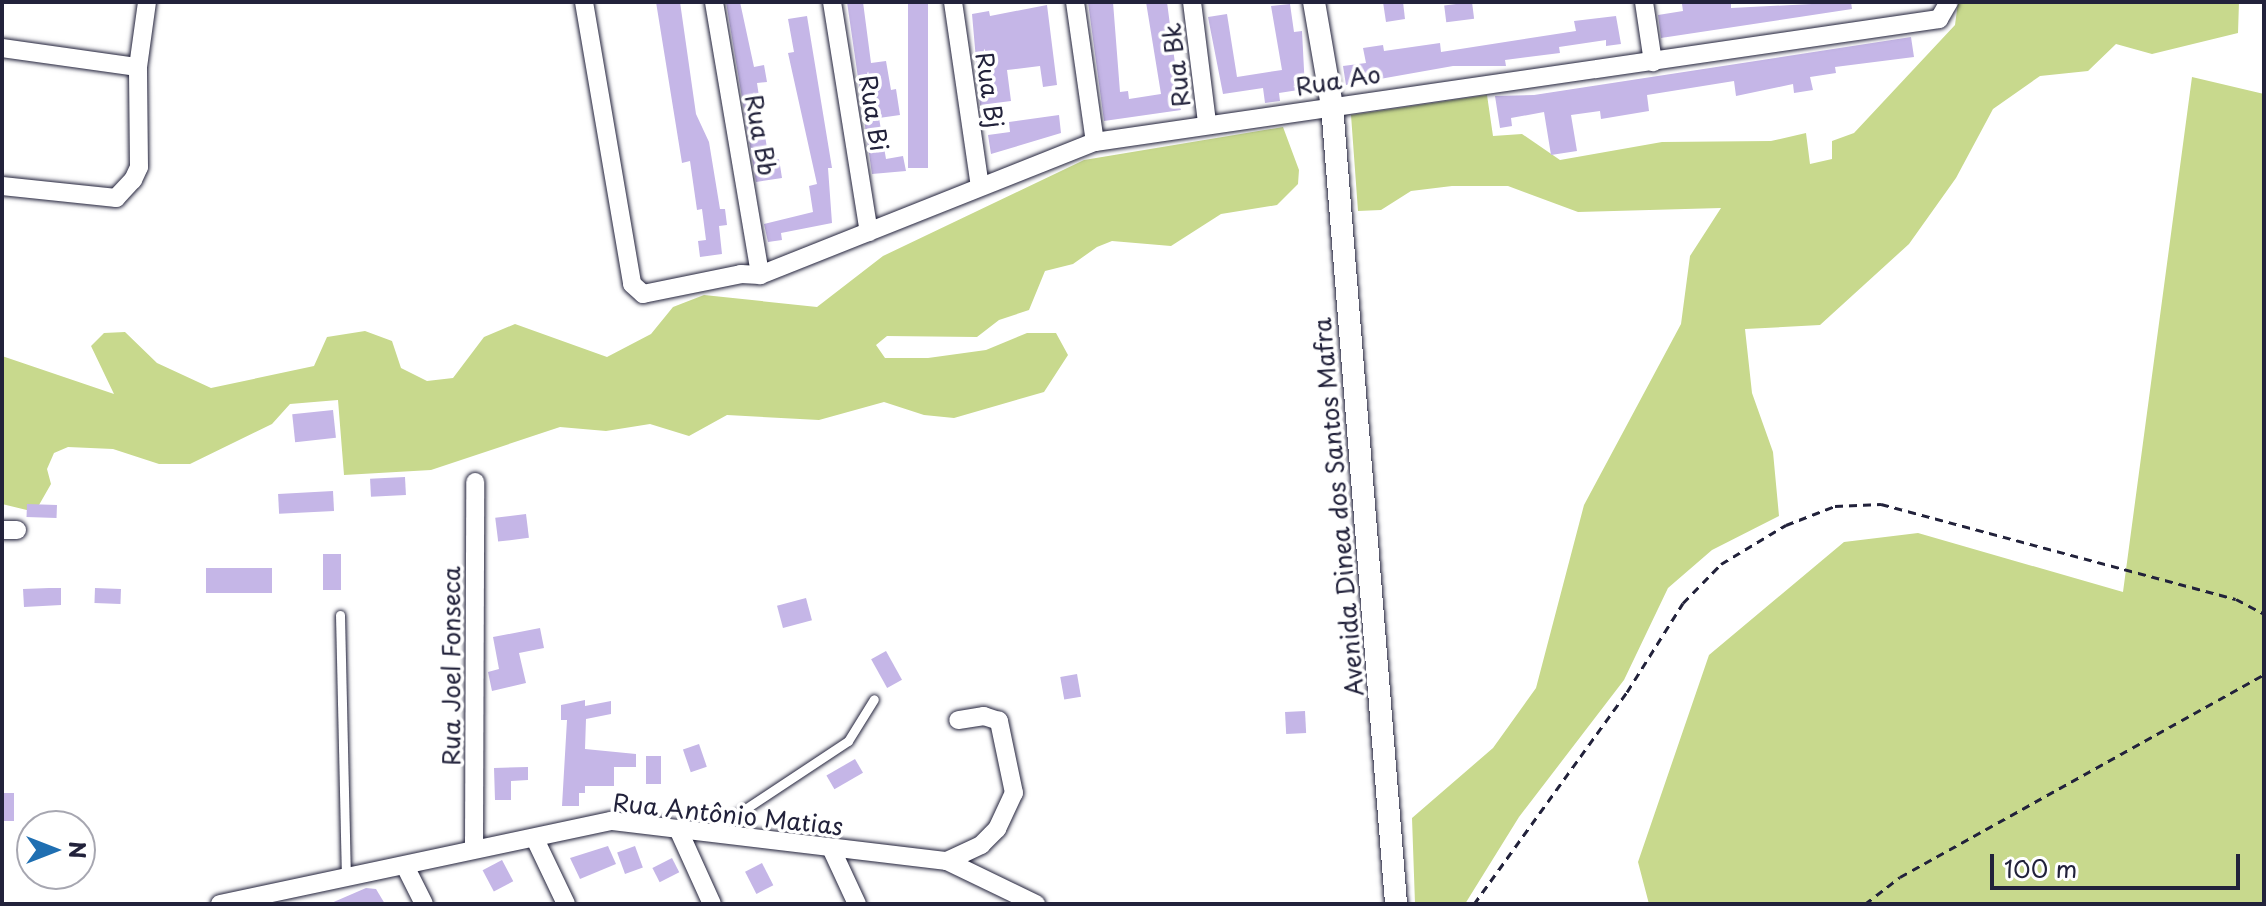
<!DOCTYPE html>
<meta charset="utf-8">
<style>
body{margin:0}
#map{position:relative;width:2266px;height:906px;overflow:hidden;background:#fff;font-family:"Playpen Sans",sans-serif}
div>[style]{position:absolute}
.green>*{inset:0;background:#c8d98d}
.building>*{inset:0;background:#c5b6e7;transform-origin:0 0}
.path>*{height:3px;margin-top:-1.5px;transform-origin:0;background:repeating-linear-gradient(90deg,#22223b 0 8px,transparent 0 14px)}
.roads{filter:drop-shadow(0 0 2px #22223b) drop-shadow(0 0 2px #22223b)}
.service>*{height:9px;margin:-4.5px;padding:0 4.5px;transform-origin:4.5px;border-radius:4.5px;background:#fff}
.minor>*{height:18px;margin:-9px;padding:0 9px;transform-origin:9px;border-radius:9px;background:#fff}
.tertiary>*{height:22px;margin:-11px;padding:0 11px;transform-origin:11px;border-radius:11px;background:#fff}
span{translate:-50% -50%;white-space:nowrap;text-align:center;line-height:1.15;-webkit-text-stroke:7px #fff;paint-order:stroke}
.street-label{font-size:24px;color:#22223b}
.frame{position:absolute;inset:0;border:4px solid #22223b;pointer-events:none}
.north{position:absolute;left:16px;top:810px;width:80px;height:80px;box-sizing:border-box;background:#fff;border:2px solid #a7a7b1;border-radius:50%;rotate:90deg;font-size:22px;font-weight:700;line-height:32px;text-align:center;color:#22223b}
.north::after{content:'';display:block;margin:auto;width:28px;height:36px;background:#1f6fb2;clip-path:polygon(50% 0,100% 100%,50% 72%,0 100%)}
.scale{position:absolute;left:1990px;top:854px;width:250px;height:36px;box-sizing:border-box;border:4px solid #22223b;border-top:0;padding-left:10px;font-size:24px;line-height:28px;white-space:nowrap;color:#22223b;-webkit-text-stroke:6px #fff;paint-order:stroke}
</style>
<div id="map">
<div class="green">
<i style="clip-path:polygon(1958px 2px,2239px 2px,2238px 33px,2152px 54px,2116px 44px,2088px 71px,2040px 76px,1993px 109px,1956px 178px,1909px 244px,1820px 325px,1745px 329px,1752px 393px,1773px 452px,1779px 516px,1712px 550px,1668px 588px,1624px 680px,1519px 817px,1465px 904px,1415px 904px,1412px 818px,1493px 748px,1536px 688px,1584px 505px,1681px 324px,1690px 256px,1721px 208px,1578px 212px,1508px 186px,1452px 186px,1411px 191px,1381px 210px,1358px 211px,1351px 115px,1487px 95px,1493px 136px,1522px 134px,1560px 160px,1662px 142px,1771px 141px,1806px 133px,1810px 164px,1832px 159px,1832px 141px,1854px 133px,1955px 25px)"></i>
<i style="clip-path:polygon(2192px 77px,2264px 94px,2264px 904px,1649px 904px,1638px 862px,1709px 655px,1844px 542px,1918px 533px,2123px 592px)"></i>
<i style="clip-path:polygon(1283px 127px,1299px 170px,1298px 184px,1277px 205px,1221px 214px,1171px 246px,1112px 241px,1097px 247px,1073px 264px,1045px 271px,1029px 310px,999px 320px,977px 337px,887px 336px,876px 345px,885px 358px,928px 358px,986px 350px,1027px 333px,1056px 333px,1068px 355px,1044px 392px,954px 418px,924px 415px,884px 402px,819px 420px,727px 415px,689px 436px,650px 424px,606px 431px,560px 427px,431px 470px,344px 475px,338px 400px,290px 404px,272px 424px,190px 464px,159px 464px,113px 449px,68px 447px,54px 453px,47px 469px,51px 484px,35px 512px,2px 504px,2px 356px,114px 394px,91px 346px,104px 333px,125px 332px,157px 363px,211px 388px,314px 366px,327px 337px,365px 331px,392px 341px,401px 368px,427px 381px,453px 378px,484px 337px,515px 324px,607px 357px,651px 334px,673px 307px,704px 295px,817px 307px,883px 256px,1084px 160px)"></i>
</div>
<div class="building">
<i style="clip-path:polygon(656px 2px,680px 2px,696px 114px,709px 142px,720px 209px,725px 209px,727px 225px,719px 226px,722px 254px,700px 257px,698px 241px,706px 240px,702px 209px,697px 210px,690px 161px,682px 163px)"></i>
<i style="clip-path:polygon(726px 2px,740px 2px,754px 67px,764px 65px,767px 82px,757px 83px,761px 110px,769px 161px,779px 159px,782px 178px,756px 182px)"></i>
<i style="clip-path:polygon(847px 2px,863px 2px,871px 63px,886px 61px,891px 90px,896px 89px,900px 115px,879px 118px,886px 159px,903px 156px,906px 171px,872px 174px)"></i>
<i style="left:908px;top:2px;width:20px;height:166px"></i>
<i style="clip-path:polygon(1088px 2px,1113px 2px,1120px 92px,1128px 91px,1129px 99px,1161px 94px,1146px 2px,1167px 2px,1181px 110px,1104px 121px)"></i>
<i style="clip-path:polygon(1383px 2px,1403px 2px,1405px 19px,1386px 22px)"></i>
<i style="left:1472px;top:2px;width:17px;height:28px;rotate:83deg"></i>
<i style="clip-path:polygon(1696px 2px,1731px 2px,1731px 8px,1851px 2px,1852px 9px,1661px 38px,1658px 15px,1683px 11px,1682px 4px)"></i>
<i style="clip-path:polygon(1290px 4px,1294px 32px,1302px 31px,1305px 89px,1279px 93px,1280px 101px,1265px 103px,1263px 88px,1223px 94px,1208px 17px,1227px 14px,1237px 77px,1282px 70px,1271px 6px)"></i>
<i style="clip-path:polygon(1047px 5px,1057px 85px,1043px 87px,1040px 66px,1007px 70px,1011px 101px,980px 105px,972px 14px,989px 11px,990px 16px)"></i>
<i style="clip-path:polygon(807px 16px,832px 168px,828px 168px,832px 223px,781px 233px,782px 240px,768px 242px,764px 224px,813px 212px,809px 186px,817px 184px,788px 53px,794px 52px,788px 19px)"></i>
<i style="clip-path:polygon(1616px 16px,1621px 44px,1606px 46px,1606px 40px,1559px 47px,1560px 53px,1505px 60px,1506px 66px,1453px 66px,1346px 85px,1343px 66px,1366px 63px,1363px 48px,1383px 45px,1384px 51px,1440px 43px,1441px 52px,1576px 31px,1574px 21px)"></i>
<i style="clip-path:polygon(1911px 37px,1914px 57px,1835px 67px,1836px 73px,1810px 77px,1813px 90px,1794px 93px,1793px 84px,1736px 96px,1734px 81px,1647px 95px,1649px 111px,1601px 119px,1600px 111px,1571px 115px,1577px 151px,1551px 155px,1544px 112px,1511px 118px,1512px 126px,1500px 128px,1495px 96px,1534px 95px)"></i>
<i style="clip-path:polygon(1059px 115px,1061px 133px,991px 154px,988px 135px,1010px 132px,1009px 122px)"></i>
<i style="left:333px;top:410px;width:28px;height:41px;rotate:84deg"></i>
<i style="left:405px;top:477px;width:18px;height:35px;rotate:87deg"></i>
<i style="left:333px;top:491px;width:20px;height:55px;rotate:87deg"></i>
<i style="left:27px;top:504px;width:30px;height:13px;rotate:2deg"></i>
<i style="left:526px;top:514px;width:24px;height:31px;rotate:83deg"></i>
<i style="left:323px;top:554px;width:18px;height:36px"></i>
<i style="left:206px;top:568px;width:66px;height:25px"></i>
<i style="clip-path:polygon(49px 588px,61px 588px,61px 605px,24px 607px,23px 589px)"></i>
<i style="left:95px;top:588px;width:26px;height:15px;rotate:2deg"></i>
<i style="left:806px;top:598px;width:23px;height:30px;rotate:75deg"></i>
<i style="clip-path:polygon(540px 628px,544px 648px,519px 653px,526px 683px,492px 691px,488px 672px,499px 669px,493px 637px)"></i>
<i style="left:886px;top:651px;width:33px;height:17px;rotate:61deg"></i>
<i style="left:1077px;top:674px;width:23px;height:17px;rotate:80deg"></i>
<i style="clip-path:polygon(585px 700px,585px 706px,611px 701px,611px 714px,586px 719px,585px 749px,636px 754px,636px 767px,614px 767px,614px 786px,585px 786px,585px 793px,579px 793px,579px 806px,562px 806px,567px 720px,561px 720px,561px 705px)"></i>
<i style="left:1305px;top:711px;width:22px;height:20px;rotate:87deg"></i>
<i style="left:699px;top:744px;width:24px;height:17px;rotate:71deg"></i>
<i style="left:646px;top:756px;width:15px;height:28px"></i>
<i style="left:855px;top:759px;width:16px;height:33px;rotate:60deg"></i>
<i style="clip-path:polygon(528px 767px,528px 780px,511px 781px,511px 800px,495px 800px,494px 768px)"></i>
<i style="left:2px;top:793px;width:12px;height:28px"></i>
<i style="clip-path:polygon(608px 846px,616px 864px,580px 879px,570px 858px)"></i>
<i style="left:635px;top:846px;width:23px;height:19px;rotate:70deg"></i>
<i style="left:672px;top:858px;width:16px;height:22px;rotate:63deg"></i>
<i style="left:502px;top:860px;width:24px;height:22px;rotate:62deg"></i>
<i style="left:762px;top:863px;width:25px;height:19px;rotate:63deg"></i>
<i style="clip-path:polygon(366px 888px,376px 889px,385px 904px,329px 904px)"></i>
</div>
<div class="path">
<i style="left:1474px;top:904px;width:261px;rotate:-54.2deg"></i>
<i style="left:1627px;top:692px;width:105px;rotate:-57.8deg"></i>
<i style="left:1683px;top:603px;width:54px;rotate:-45.7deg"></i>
<i style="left:1721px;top:564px;width:76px;rotate:-31deg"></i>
<i style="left:1786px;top:525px;width:53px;rotate:-21.2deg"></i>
<i style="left:1835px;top:506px;width:46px;rotate:-2.5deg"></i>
<i style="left:1881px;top:504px;width:367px;rotate:15deg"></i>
<i style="left:2236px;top:599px;width:32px;rotate:28deg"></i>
<i style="left:1865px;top:904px;width:44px;rotate:-37.6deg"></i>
<i style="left:1900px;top:877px;width:417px;rotate:-29.1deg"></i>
</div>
<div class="roads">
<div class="service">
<i style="left:340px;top:615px;width:264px;rotate:88.7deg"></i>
<i style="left:712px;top:831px;width:163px;rotate:-33.5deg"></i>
<i style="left:848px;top:741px;width:49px;rotate:-58.2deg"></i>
</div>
<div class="minor">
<i style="left:584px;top:2px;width:286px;rotate:80.3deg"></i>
<i style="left:632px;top:284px;width:15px;rotate:42deg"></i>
<i style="left:643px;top:294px;width:100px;rotate:-11.5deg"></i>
<i style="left:741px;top:274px;width:19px;rotate:3deg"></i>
<i style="left:760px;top:275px;width:360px;rotate:-21.7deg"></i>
<i style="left:1095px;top:142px;width:853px;rotate:-8.29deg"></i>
<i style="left:1939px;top:19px;width:20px;rotate:-60deg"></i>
<i style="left:714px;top:2px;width:277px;rotate:80.4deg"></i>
<i style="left:832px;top:2px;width:233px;rotate:80.9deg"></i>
<i style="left:953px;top:2px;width:186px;rotate:81.7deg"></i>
<i style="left:1075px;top:2px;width:141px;rotate:81.9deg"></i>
<i style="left:1192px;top:2px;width:122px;rotate:82.9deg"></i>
<i style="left:1644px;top:2px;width:61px;rotate:81.5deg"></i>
<i style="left:2px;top:48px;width:137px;rotate:8deg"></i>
<i style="left:2px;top:186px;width:115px;rotate:6deg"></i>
<i style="left:116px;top:198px;width:25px;rotate:-47deg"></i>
<i style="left:133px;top:180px;width:14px;rotate:-65deg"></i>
<i style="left:139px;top:167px;width:100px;rotate:-90.6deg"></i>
<i style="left:138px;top:67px;width:66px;rotate:-82.1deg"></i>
<i style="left:2px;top:530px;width:15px"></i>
<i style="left:678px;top:829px;width:82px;rotate:65.6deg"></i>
<i style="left:535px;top:839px;width:72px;rotate:64.5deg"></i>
<i style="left:831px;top:848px;width:62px;rotate:65.1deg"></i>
<i style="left:474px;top:849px;width:367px;rotate:-89.8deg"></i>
<i style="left:947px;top:861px;width:38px;rotate:-25deg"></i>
<i style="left:981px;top:845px;width:23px;rotate:-45deg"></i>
<i style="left:997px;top:829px;width:40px;rotate:-65deg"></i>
<i style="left:1014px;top:793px;width:74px;rotate:-101.8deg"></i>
<i style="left:999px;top:721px;width:16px;rotate:-162deg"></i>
<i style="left:984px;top:716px;width:26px;rotate:171deg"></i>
<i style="left:406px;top:868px;width:40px;rotate:63.4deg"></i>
<i style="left:220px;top:904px;width:400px;rotate:-12deg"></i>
<i style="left:611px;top:821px;width:338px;rotate:6.8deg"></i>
<i style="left:947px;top:861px;width:99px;rotate:25.8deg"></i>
</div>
<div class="tertiary">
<i style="left:1314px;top:2px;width:106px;rotate:80.2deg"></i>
<i style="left:1332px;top:106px;width:801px;rotate:85.41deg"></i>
</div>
</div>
<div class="street-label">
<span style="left:1176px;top:65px;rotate:-97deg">Rua Bk</span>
<span style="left:1338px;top:80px;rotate:-9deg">Rua Ao</span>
<span style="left:990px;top:90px;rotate:82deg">Rua Bj</span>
<span style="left:874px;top:113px;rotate:81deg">Rua Bi</span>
<span style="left:761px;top:135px;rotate:80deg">Rua Bb</span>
<span style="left:1338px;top:507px;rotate:-95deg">Avenida Dinea dos Santos Mafra</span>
<span style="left:451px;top:666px;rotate:-90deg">Rua Joel Fonseca</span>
<span style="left:728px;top:814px;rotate:6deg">Rua Antônio Matias</span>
</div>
<div class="frame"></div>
<div class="north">N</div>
<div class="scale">100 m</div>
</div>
